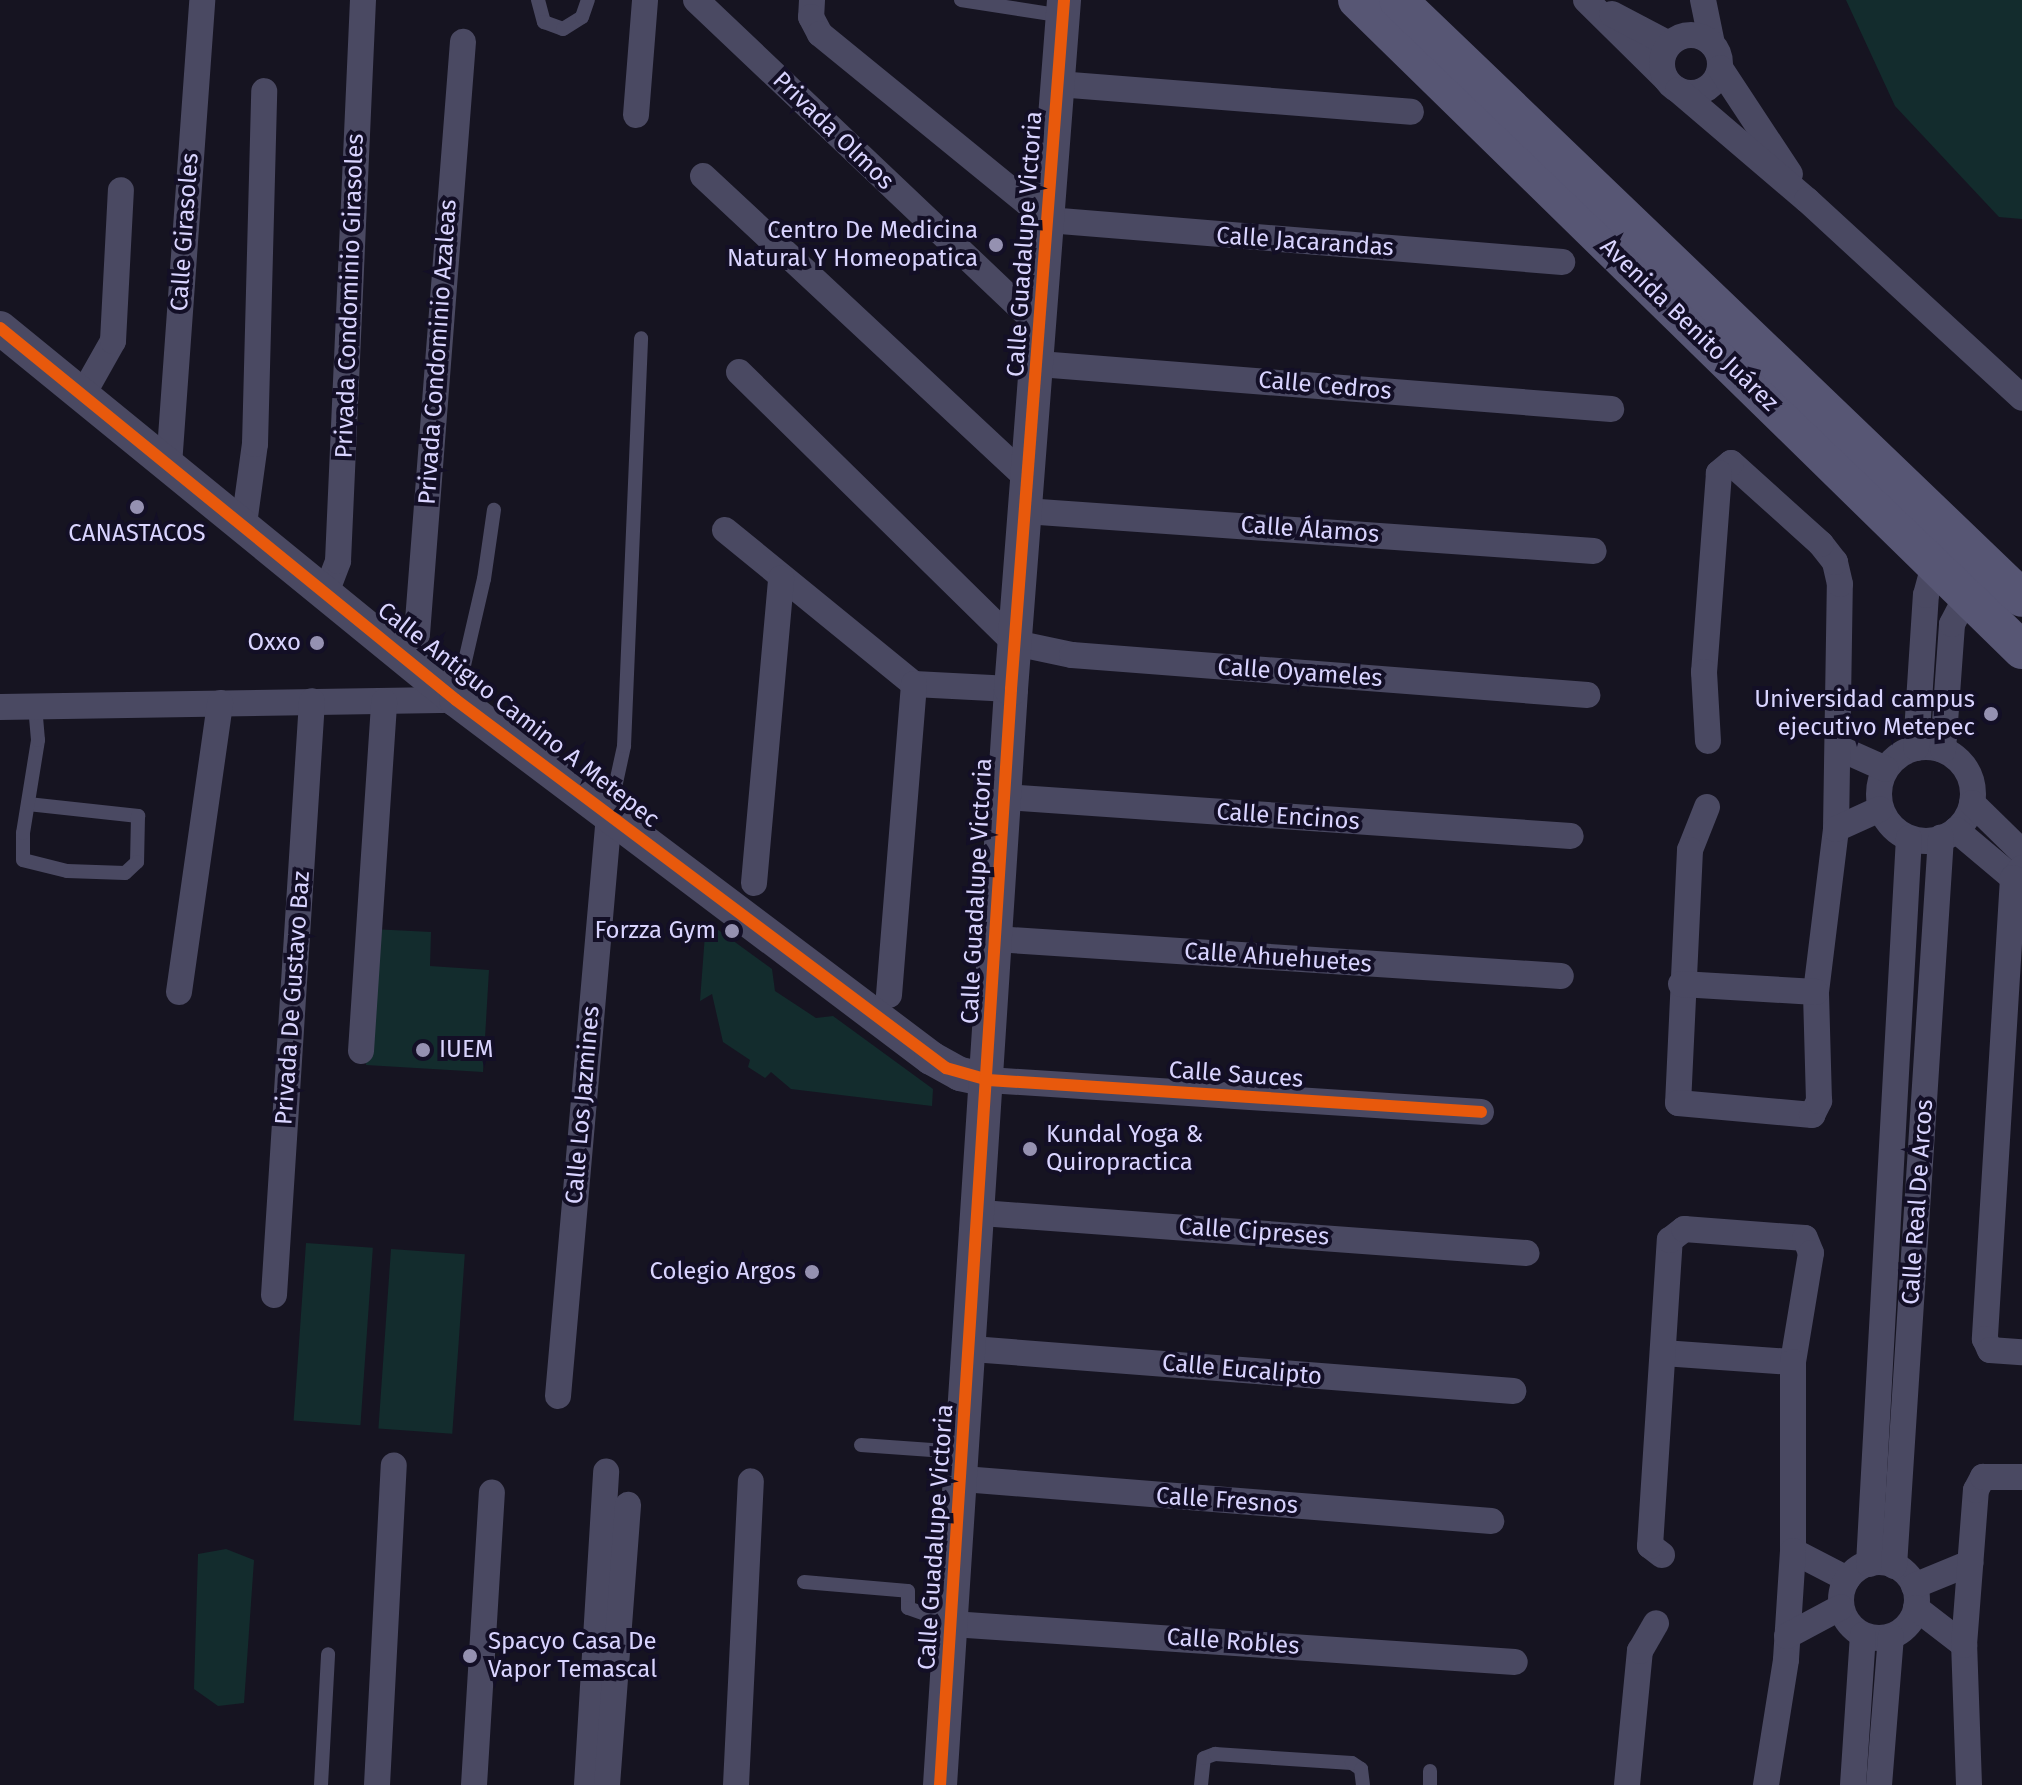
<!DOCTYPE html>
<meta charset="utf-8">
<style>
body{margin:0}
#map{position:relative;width:2022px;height:1785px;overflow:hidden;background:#161421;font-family:"Fira Sans",sans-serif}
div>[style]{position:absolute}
.green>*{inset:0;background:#132c2d;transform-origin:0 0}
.service>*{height:14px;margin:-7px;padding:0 7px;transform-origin:7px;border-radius:7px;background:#4a4962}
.minor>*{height:26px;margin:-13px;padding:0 13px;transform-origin:13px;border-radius:13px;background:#4a4962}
.minor>.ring{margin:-13px;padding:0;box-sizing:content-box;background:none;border:26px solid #4a4962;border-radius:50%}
.tertiary>*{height:34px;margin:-17px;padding:0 17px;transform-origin:17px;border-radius:17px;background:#4a4962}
.secondary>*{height:38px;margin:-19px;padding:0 19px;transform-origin:19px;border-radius:19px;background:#575674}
.cycleway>*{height:12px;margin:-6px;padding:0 6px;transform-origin:6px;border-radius:6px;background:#e8590c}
.dots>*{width:22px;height:22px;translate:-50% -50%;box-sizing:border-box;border:4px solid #130f26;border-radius:50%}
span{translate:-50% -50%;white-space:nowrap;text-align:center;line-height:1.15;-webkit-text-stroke:8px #130f26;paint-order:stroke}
.street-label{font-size:24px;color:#d9d4ff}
.poi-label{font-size:24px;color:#d9d4ff}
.right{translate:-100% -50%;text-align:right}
.left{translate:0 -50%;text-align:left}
</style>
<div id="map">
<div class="green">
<i style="clip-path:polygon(1846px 0,2022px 0,2022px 219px,1999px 217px,1895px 106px)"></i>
<i style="clip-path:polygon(706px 921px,772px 969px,775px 991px,816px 1018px,833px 1016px,933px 1089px,932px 1106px,791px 1089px,771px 1072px,765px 1078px,748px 1067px,750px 1060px,723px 1042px,712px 994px,700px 1001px)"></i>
<i style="clip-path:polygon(372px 929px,431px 932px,430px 966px,489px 970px,483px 1072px,366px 1065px)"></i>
<i style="left:306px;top:1243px;width:67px;height:178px;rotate:4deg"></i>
<i style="left:391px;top:1249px;width:74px;height:180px;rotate:4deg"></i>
<i style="clip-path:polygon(226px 1549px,254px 1560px,244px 1703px,218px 1706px,194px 1689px,198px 1554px)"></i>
</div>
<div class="service">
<i style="left:538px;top:0;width:23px;rotate:75deg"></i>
<i style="left:544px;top:22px;width:20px;rotate:20deg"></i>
<i style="left:563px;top:29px;width:22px;rotate:-32deg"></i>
<i style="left:582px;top:17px;width:18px;rotate:-71deg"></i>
<i style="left:961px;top:0;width:103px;rotate:8.9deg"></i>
<i style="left:456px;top:700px;width:124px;rotate:-77deg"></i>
<i style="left:484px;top:579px;width:70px;rotate:-81.8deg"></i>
<i style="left:28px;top:804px;width:111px;rotate:6.2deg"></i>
<i style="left:138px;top:816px;width:46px;rotate:91.2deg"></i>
<i style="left:137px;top:862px;width:16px;rotate:137deg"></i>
<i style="left:125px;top:873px;width:58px;rotate:-178deg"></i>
<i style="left:67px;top:871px;width:45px;rotate:-166deg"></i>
<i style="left:23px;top:860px;width:27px;rotate:-90deg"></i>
<i style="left:23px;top:833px;width:94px;rotate:-80.8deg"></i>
<i style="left:38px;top:740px;width:34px;rotate:-95deg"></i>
<i style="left:609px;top:815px;width:71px;rotate:-77.7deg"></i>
<i style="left:624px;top:746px;width:408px;rotate:-87.6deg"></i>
<i style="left:861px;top:1445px;width:99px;rotate:4deg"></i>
<i style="left:804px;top:1582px;width:104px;rotate:4.9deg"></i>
<i style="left:908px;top:1591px;width:17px;rotate:90deg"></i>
<i style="left:908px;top:1608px;width:46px;rotate:19.2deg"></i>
<i style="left:1430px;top:1771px;width:14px;rotate:90deg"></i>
<i style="left:321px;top:1785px;width:131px;rotate:-86.9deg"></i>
<i style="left:1201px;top:1785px;width:27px;rotate:-84deg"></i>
<i style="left:1204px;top:1758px;width:12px;rotate:-20deg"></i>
<i style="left:1215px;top:1754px;width:137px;rotate:3.8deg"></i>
<i style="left:1352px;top:1763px;width:11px;rotate:34deg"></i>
<i style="left:1361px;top:1769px;width:16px;rotate:83deg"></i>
</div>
<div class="minor">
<i style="left:696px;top:0;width:475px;rotate:43.5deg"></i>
<i style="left:812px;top:0;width:17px;rotate:93deg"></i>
<i style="left:811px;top:17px;width:19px;rotate:62deg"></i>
<i style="left:820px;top:34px;width:294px;rotate:39.2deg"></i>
<i style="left:1048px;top:220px;width:516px;rotate:4.67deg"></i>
<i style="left:1586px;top:0;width:111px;rotate:44.6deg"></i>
<i style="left:1703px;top:0;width:45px;rotate:78.4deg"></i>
<i style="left:1612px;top:14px;width:64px;rotate:27.8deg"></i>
<i class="ring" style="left:1662px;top:35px;width:32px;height:32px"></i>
<i style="left:1720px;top:68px;width:127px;rotate:56.6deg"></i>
<i style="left:1058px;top:84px;width:354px;rotate:4.5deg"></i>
<i style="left:1678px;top:90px;width:170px;rotate:40.5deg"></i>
<i style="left:1807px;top:200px;width:292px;rotate:42.6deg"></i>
<i style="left:636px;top:115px;width:115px;rotate:-85.5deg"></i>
<i style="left:703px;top:176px;width:443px;rotate:43deg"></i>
<i style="left:1039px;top:364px;width:574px;rotate:4.5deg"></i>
<i style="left:739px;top:372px;width:387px;rotate:44.5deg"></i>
<i style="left:1015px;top:643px;width:58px;rotate:11.9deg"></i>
<i style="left:1072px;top:655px;width:517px;rotate:4.44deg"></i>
<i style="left:82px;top:396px;width:63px;rotate:-60.6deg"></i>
<i style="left:113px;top:341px;width:151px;rotate:-87deg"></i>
<i style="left:169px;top:465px;width:466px;rotate:-85.9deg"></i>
<i style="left:1025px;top:511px;width:570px;rotate:4.02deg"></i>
<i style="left:244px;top:524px;width:81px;rotate:-82.2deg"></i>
<i style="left:255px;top:444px;width:353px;rotate:-88.5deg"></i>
<i style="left:725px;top:530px;width:244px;rotate:39.2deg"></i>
<i style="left:914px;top:684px;width:97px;rotate:3deg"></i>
<i style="left:327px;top:590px;width:31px;rotate:-69deg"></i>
<i style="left:338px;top:561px;width:562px;rotate:-87.45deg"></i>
<i style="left:408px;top:661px;width:28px;rotate:-72deg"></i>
<i style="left:417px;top:634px;width:594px;rotate:-85.56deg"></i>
<i style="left:0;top:707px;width:456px;rotate:-0.9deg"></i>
<i class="ring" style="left:1879px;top:747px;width:68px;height:68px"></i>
<i style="left:1839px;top:748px;width:51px;rotate:24.1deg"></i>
<i style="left:1916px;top:748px;width:153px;rotate:-86.3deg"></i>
<i style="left:1926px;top:595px;width:31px;rotate:-75deg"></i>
<i style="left:1934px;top:565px;width:14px;rotate:-51deg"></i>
<i style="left:1943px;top:750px;width:126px;rotate:-85.9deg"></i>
<i style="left:1952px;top:624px;width:45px;rotate:-62.3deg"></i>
<i style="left:1005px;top:797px;width:567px;rotate:3.94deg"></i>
<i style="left:1972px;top:803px;width:70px;rotate:44.4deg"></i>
<i style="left:1707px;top:807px;width:46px;rotate:111.6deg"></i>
<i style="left:1690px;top:850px;width:253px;rotate:92.7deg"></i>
<i style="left:1678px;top:1103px;width:135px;rotate:5.1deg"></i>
<i style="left:1812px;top:1115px;width:16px;rotate:-63deg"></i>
<i style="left:1819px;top:1101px;width:109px;rotate:-91.6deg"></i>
<i style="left:1816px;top:992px;width:164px;rotate:-83deg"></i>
<i style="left:1836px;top:829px;width:245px;rotate:-89.1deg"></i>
<i style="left:1840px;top:584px;width:23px;rotate:-103deg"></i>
<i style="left:1835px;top:562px;width:23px;rotate:-128deg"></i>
<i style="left:1821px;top:544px;width:121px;rotate:-138deg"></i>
<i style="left:1731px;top:463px;width:16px;rotate:140deg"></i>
<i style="left:1719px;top:473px;width:200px;rotate:94.3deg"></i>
<i style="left:1704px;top:672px;width:69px;rotate:86.7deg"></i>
<i style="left:1836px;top:829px;width:48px;rotate:-24.4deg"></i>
<i style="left:1956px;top:830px;width:75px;rotate:40.1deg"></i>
<i style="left:2022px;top:868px;width:13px;rotate:132deg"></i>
<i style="left:2013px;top:878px;width:462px;rotate:93.5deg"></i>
<i style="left:1985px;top:1339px;width:12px;rotate:66deg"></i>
<i style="left:1990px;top:1350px;width:32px;rotate:4deg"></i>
<i style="left:754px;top:883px;width:306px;rotate:-84.9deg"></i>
<i style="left:995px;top:939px;width:567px;rotate:3.74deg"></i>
<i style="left:1681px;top:984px;width:135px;rotate:3.4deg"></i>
<i style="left:179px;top:992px;width:292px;rotate:-81.9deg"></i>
<i style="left:889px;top:995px;width:312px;rotate:-85.4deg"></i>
<i style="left:361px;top:1051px;width:350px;rotate:-86.2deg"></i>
<i style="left:988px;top:1080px;width:494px;rotate:3.7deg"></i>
<i style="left:981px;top:1213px;width:547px;rotate:4.19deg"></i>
<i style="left:274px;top:1295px;width:595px;rotate:-86.34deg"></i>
<i style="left:972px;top:1349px;width:543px;rotate:4.44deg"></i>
<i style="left:1663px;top:1353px;width:130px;rotate:4deg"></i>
<i style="left:558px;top:1396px;width:583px;rotate:-84.98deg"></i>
<i style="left:963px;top:1479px;width:530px;rotate:4.55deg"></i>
<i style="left:1793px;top:1551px;width:61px;rotate:27.4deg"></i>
<i style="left:1662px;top:1555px;width:15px;rotate:-143deg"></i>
<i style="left:1650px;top:1546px;width:307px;rotate:-86.3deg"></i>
<i style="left:1670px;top:1240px;width:18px;rotate:-38deg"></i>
<i style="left:1684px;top:1229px;width:121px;rotate:4.3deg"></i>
<i style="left:1805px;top:1238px;width:16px;rotate:68deg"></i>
<i style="left:1811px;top:1253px;width:110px;rotate:99.4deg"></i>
<i style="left:1793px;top:1362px;width:189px;rotate:90deg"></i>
<i style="left:1793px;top:1551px;width:109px;rotate:93.7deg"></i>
<i style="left:1786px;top:1660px;width:127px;rotate:99.1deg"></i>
<i class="ring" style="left:1841px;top:1562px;width:50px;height:50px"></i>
<i style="left:1869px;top:1564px;width:727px;rotate:-86.85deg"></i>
<i style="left:1894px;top:1566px;width:730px;rotate:-86.31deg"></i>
<i style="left:1914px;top:1586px;width:61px;rotate:-22.3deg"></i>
<i style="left:1916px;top:1608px;width:61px;rotate:37.6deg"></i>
<i style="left:952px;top:1624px;width:564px;rotate:3.86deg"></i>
<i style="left:1787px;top:1636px;width:61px;rotate:-28.2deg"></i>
<i style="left:377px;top:1785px;width:320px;rotate:-87deg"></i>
<i style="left:474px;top:1785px;width:293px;rotate:-86.5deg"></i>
<i style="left:587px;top:1785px;width:314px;rotate:-86.5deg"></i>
<i style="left:607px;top:1785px;width:281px;rotate:-85.7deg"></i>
<i style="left:736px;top:1785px;width:304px;rotate:-87.2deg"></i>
<i style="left:1627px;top:1785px;width:135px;rotate:-84.5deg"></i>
<i style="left:1640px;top:1651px;width:32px;rotate:-60deg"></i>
<i style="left:1853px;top:1785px;width:150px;rotate:-86.2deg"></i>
<i style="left:1879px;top:1785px;width:149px;rotate:-85.4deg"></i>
<i style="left:1969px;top:1785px;width:140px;rotate:-92deg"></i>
<i style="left:1964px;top:1645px;width:155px;rotate:-85.6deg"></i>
<i style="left:1976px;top:1490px;width:15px;rotate:-62deg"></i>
<i style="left:1983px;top:1477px;width:39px"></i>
</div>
<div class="tertiary">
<i style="left:0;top:328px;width:588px;rotate:39.21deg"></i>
<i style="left:456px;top:700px;width:595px;rotate:37deg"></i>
<i style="left:931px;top:1058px;width:33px;rotate:29deg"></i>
<i style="left:960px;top:1074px;width:29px;rotate:12deg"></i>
<i style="left:940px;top:1785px;width:1098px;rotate:-86.29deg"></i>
<i style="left:1011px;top:689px;width:691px;rotate:-85.6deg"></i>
</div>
<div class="secondary">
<i style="left:1357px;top:0;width:930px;rotate:44.35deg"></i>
<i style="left:1398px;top:0;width:864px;rotate:43.78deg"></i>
</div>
<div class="cycleway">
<i style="left:0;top:328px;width:588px;rotate:39.21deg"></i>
<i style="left:456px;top:700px;width:613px;rotate:36.91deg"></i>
<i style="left:946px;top:1068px;width:44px;rotate:15.9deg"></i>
<i style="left:988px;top:1080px;width:494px;rotate:3.7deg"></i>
<i style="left:940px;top:1785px;width:1098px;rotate:-86.29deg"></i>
<i style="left:1011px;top:689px;width:691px;rotate:-85.6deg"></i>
</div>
<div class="dots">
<i style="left:996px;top:245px;background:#9591b1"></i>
<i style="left:137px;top:507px;background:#9591b1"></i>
<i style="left:317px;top:643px;background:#9591b1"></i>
<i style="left:1991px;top:714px;background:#9591b1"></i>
<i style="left:732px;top:931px;background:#9591b1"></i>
<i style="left:423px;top:1050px;background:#9591b1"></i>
<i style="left:1030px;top:1149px;background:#9591b1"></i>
<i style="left:812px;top:1272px;background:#9591b1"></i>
<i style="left:470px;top:1656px;background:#9591b1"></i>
</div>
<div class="street-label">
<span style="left:833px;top:131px;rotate:44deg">Privada Olmos</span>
<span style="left:185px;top:232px;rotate:-86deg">Calle Girasoles</span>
<span style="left:1305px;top:242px;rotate:4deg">Calle Jacarandas</span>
<span style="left:1025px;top:244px;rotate:-86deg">Calle Guadalupe Victoria</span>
<span style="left:350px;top:296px;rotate:-88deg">Privada Condominio Girasoles</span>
<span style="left:1689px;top:325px;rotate:44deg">Avenida Benito Juárez</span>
<span style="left:438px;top:352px;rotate:-86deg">Privada Condominio Azaleas</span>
<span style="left:1325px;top:386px;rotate:5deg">Calle Cedros</span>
<span style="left:1310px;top:530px;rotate:4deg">Calle Álamos</span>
<span style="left:1300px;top:673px;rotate:4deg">Calle Oyameles</span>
<span style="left:518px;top:715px;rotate:38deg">Calle Antiguo Camino A Metepec</span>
<span style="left:1288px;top:817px;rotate:4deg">Calle Encinos</span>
<span style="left:977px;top:891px;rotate:-87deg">Calle Guadalupe Victoria</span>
<span style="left:1278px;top:958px;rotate:4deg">Calle Ahuehuetes</span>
<span style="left:293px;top:998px;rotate:-86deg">Privada De Gustavo Baz</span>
<span style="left:1236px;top:1075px;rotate:4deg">Calle Sauces</span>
<span style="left:583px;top:1105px;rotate:-85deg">Calle Los Jazmines</span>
<span style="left:1918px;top:1202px;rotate:-86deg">Calle Real De Arcos</span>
<span style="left:1254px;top:1232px;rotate:4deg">Calle Cipreses</span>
<span style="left:1242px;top:1370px;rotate:5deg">Calle Eucalipto</span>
<span style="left:1227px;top:1501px;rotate:4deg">Calle Fresnos</span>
<span style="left:936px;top:1537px;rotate:-86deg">Calle Guadalupe Victoria</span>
<span style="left:1233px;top:1642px;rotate:4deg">Calle Robles</span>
</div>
<div class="poi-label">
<span class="right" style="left:978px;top:245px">Centro De Medicina<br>Natural Y Homeopatica</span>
<span style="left:137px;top:534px">CANASTACOS</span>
<span class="right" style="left:301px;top:643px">Oxxo</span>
<span class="right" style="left:1975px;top:714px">Universidad campus<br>ejecutivo Metepec</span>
<span class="right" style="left:716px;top:931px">Forzza Gym</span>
<span class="left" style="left:439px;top:1050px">IUEM</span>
<span class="left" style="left:1046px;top:1149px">Kundal Yoga &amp;<br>Quiropractica</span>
<span class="right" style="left:796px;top:1272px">Colegio Argos</span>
<span class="left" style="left:488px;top:1656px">Spacyo Casa De<br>Vapor Temascal</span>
</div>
</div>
